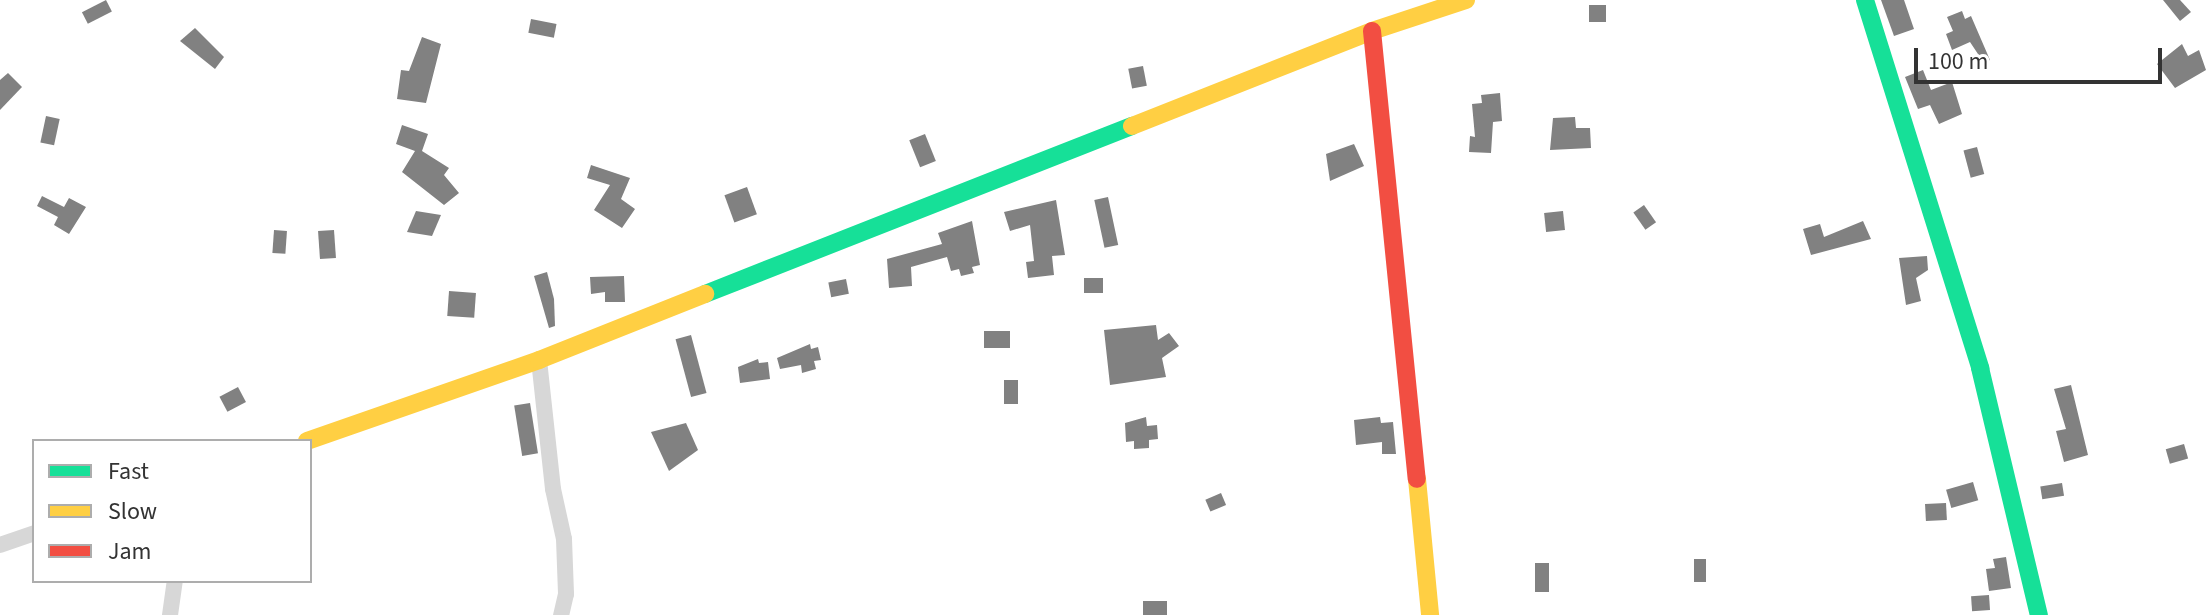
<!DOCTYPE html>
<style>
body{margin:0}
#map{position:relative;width:2206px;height:615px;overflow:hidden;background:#fff;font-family:"Source Sans 3",sans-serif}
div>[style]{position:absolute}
.building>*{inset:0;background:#818181;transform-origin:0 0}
.street>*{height:16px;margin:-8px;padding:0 8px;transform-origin:8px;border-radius:8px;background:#d7d7d7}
.fast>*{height:18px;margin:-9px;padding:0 9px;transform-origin:9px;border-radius:9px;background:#16e098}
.slow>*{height:18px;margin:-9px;padding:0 9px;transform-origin:9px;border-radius:9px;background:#ffcf43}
.jam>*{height:18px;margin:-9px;padding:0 9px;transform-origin:9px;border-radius:9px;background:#f24e42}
span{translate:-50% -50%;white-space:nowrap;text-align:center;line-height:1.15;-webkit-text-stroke:8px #fff;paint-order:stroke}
.legend{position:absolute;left:32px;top:439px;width:280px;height:144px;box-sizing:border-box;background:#fff;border:2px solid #adadad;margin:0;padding:10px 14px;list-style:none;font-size:24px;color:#333}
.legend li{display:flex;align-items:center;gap:16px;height:40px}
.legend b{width:40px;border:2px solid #adadad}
.scale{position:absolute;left:1914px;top:48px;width:248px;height:36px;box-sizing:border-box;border:4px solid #333;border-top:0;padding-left:10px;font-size:24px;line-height:28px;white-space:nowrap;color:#333;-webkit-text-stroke:6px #fff;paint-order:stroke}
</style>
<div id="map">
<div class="building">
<i style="left:106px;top:0;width:13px;height:27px;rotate:63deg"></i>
<i style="clip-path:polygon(1881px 0,1904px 0,1914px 29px,1894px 36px)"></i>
<i style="clip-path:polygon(2163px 0,2180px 0,2191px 12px,2180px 21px)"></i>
<i style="left:1589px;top:5px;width:17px;height:17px"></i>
<i style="clip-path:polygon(1962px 11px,1965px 19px,1971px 16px,1990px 60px,1984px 63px,1970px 42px,1952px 50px,1946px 34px,1953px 31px,1947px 17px)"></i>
<i style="left:531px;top:19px;width:26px;height:14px;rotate:11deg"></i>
<i style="clip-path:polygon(195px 28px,224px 57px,215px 69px,180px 41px)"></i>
<i style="clip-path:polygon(422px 37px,441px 44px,426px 103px,397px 99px,401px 70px,409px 71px)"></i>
<i style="clip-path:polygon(2182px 44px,2188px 56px,2199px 50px,2206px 70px,2175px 88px,2157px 64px)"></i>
<i style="left:1143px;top:66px;width:20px;height:15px;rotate:79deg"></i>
<i style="clip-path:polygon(1923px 70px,1931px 90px,1952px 82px,1962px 114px,1939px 124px,1930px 105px,1918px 109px,1905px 77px)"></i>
<i style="clip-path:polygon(8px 73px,22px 87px,0 110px,0 80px)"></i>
<i style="clip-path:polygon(1500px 93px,1502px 121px,1493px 122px,1491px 153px,1469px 152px,1470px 136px,1475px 137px,1472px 104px,1482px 103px,1481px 95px)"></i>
<i style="left:46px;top:116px;width:14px;height:27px;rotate:12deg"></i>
<i style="clip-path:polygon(1575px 117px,1576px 128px,1590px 128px,1591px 148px,1550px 150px,1553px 118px)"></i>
<i style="clip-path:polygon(402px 125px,428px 134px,422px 151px,449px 168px,444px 175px,459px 193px,444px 205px,402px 172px,415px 151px,396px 144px)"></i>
<i style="left:925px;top:134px;width:29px;height:17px;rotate:68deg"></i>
<i style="clip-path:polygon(1354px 144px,1364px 166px,1330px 181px,1326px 154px)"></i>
<i style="left:1977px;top:147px;width:28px;height:14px;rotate:75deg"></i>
<i style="clip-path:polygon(591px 165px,630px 178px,621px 199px,635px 209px,622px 228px,594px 210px,610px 185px,587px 178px)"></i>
<i style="left:747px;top:187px;width:29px;height:24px;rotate:70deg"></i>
<i style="clip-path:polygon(42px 196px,64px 207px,69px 198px,86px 207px,69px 234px,54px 225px,58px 217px,37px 206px)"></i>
<i style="left:1108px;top:197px;width:49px;height:14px;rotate:78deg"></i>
<i style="clip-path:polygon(1056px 200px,1065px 255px,1052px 256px,1054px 275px,1028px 278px,1026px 262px,1034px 261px,1030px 225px,1010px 231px,1004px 212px)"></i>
<i style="left:1644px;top:205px;width:21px;height:13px;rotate:55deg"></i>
<i style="clip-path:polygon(416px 211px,441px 215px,432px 236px,407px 232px)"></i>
<i style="left:1563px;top:211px;width:19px;height:19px;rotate:84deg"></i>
<i style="clip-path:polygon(972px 221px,980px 265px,972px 267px,974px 273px,961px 276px,959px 269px,951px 271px,947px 257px,911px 267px,912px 286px,889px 288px,887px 259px,942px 244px,938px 233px)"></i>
<i style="clip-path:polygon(1863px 221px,1871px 239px,1811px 255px,1803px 229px,1820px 224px,1824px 237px)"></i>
<i style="left:274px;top:230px;width:13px;height:23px;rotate:4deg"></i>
<i style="left:334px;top:230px;width:28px;height:16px;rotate:86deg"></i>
<i style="clip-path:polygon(1927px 256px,1928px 270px,1916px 278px,1921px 301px,1906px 305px,1899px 258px)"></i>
<i style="clip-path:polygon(547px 272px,554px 299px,555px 326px,549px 328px,534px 276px)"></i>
<i style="clip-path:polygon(624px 276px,625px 302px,605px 302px,605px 292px,591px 294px,590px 277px)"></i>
<i style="left:1084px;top:278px;width:19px;height:15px"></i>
<i style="left:846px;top:279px;width:15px;height:18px;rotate:79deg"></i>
<i style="left:449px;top:291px;width:27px;height:25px;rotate:4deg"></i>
<i style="clip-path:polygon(1156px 325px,1158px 340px,1169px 333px,1179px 346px,1162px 358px,1166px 377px,1110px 385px,1104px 330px)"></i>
<i style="left:984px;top:331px;width:26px;height:17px"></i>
<i style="left:691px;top:335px;width:60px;height:16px;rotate:75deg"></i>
<i style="clip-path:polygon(810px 344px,811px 349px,818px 347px,821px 360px,814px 361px,816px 369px,802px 373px,801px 365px,780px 369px,777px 358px)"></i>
<i style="clip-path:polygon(758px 359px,759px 363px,768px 362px,770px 379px,740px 383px,738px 367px)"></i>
<i style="left:1004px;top:380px;width:14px;height:24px"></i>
<i style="clip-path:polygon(2071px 385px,2088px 455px,2064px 462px,2056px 431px,2066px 429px,2054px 389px)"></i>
<i style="left:238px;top:387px;width:17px;height:21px;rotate:62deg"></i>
<i style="left:530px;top:403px;width:51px;height:16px;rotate:81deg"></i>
<i style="clip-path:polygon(1146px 417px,1147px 426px,1157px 425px,1158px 439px,1149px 440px,1149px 448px,1134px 449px,1134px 441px,1126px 442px,1125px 423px)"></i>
<i style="clip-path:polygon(1380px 417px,1381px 423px,1393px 422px,1396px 454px,1382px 454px,1382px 442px,1356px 445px,1354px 420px)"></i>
<i style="clip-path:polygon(686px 423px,698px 450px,669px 471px,651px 432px)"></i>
<i style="left:2184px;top:444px;width:15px;height:19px;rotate:74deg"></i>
<i style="left:1973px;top:482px;width:19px;height:28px;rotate:74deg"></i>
<i style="left:2062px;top:483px;width:13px;height:22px;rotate:81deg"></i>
<i style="left:1221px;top:493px;width:13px;height:17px;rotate:67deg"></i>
<i style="left:1946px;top:503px;width:17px;height:21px;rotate:87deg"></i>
<i style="clip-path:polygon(2006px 557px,2011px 588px,1989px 591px,1986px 569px,1995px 568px,1993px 559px)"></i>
<i style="left:1694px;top:559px;width:12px;height:23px"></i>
<i style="left:1549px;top:563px;width:29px;height:14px;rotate:90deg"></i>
<i style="left:1989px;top:595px;width:15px;height:18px;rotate:86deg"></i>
<i style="left:1167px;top:601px;width:14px;height:24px;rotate:90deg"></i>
</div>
<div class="street">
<i style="left:539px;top:360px;width:130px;rotate:83.8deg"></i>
<i style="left:553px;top:489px;width:51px;rotate:77.6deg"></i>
<i style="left:564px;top:539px;width:55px;rotate:87.9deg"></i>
<i style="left:566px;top:594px;width:22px;rotate:103deg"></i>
<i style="left:0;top:545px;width:36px;rotate:-19deg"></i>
<i style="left:170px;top:615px;width:34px;rotate:-82deg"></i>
</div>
<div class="fast">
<i style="left:1865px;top:0;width:386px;rotate:72.6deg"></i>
<i style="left:1980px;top:368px;width:254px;rotate:76.6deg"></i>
<i style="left:705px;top:294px;width:459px;rotate:-21.5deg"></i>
</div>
<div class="slow">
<i style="left:1132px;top:126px;width:258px;rotate:-21.6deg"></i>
<i style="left:1372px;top:31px;width:99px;rotate:-18.3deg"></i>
<i style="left:307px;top:441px;width:246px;rotate:-19.2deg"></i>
<i style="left:539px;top:360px;width:179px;rotate:-21.7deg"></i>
<i style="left:1417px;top:479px;width:137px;rotate:84.5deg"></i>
</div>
<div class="jam">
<i style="left:1372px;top:31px;width:450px;rotate:84.3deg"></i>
</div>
<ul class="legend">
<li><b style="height:10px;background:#16e098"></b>Fast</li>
<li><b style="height:10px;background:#ffcf43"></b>Slow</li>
<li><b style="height:10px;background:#f24e42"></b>Jam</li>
</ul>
<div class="scale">100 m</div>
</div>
